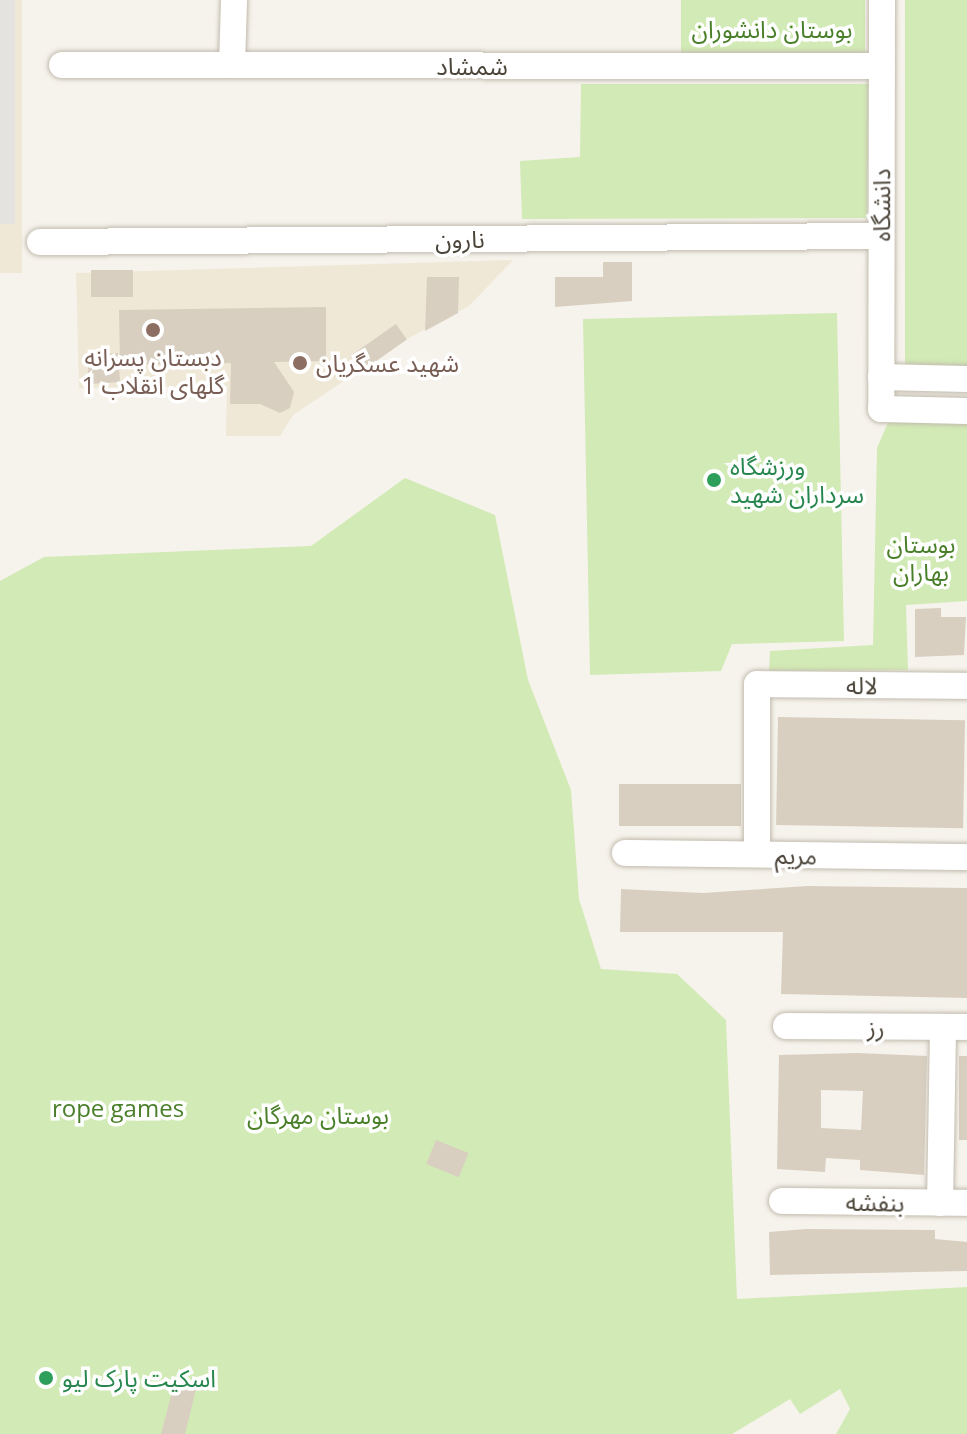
<!DOCTYPE html>
<meta charset="utf-8">
<style>
body{margin:0}
#map{position:relative;width:967px;height:1434px;overflow:hidden;background:#f6f3ec;font-family:"Open Sans","Noto Sans Arabic",sans-serif}
div>[style]{position:absolute}
.education>*{inset:0;background:#efe8d6;transform-origin:0 0}
.green>*{inset:0;background:#d2eab5;transform-origin:0 0}
.parking>*{inset:0;background:#e5e3e0;transform-origin:0 0}
.building>*{inset:0;background:#d8cfc1;transform-origin:0 0}
.roads{filter:drop-shadow(0 0 2px #c2bbae) drop-shadow(0 0 2px #c2bbae)}
.minor>*{height:26px;margin:-13px;padding:0 13px;transform-origin:13px;border-radius:13px;background:#fff}
.dots>*{width:22px;height:22px;translate:-50% -50%;box-sizing:border-box;border:4px solid #fff;border-radius:50%}
span{translate:-50% -50%;white-space:nowrap;text-align:center;line-height:1.15;-webkit-text-stroke:7px #fff;paint-order:stroke}
.park-label{font-size:24px;color:#4a7f2a}
.street-label{font-size:24px;color:#4b4439}
.education-label{font-size:24px;color:#785e54}
.left{translate:0 -50%;text-align:left}
.leisure-label{font-size:24px;color:#27864d}
</style>
<div id="map">
<div class="education">
<i style="left:0;top:0;width:22px;height:273px"></i>
<i style="clip-path:polygon(513px 260px,469px 306px,407px 339px,293px 415px,280px 436px,226px 436px,227px 386px,79px 388px,76px 273px)"></i>
</div>
<div class="green">
<i style="left:681px;top:0;width:184px;height:57px"></i>
<i style="left:905px;top:0;width:62px;height:368px"></i>
<i style="clip-path:polygon(581px 84px,869px 84px,867px 218px,522px 219px,520px 161px,580px 157px)"></i>
<i style="clip-path:polygon(837px 313px,844px 641px,732px 644px,721px 671px,590px 675px,583px 319px)"></i>
<i style="clip-path:polygon(890px 418px,967px 421px,967px 601px,906px 605px,908px 670px,769px 671px,770px 651px,873px 645px,877px 448px)"></i>
<i style="clip-path:polygon(405px 478px,495px 515px,528px 680px,571px 790px,579px 899px,601px 969px,677px 974px,726px 1020px,737px 1299px,967px 1287px,967px 1434px,836px 1434px,850px 1409px,840px 1389px,800px 1414px,790px 1399px,732px 1434px,0 1434px,0 581px,44px 557px,311px 546px)"></i>
</div>
<div class="parking">
<i style="left:0;top:0;width:15px;height:224px"></i>
</div>
<div class="building">
<i style="clip-path:polygon(603px 262px,632px 262px,632px 301px,555px 307px,555px 277px,603px 277px)"></i>
<i style="left:91px;top:270px;width:42px;height:27px"></i>
<i style="clip-path:polygon(427px 277px,459px 277px,458px 313px,425px 331px)"></i>
<i style="clip-path:polygon(326px 307px,326px 361px,274px 362px,294px 392px,290px 408px,280px 413px,260px 404px,230px 404px,231px 363px,120px 365px,119px 310px)"></i>
<i style="left:396px;top:324px;width:19px;height:56px;rotate:55deg"></i>
<i style="left:118px;top:353px;width:29px;height:31px;rotate:86deg"></i>
<i style="clip-path:polygon(941px 608px,941px 617px,966px 617px,964px 655px,915px 657px,915px 609px)"></i>
<i style="left:778px;top:717px;width:187px;height:108px;rotate:1deg"></i>
<i style="left:741px;top:784px;width:42px;height:122px;rotate:90deg"></i>
<i style="clip-path:polygon(808px 886px,967px 888px,967px 998px,781px 994px,783px 932px,620px 932px,621px 889px,703px 893px)"></i>
<i style="clip-path:polygon(evenodd,858px 1053px,927px 1056px,924px 1175px,860px 1170px,860px 1160px,826px 1158px,825px 1172px,777px 1169px,779px 1055px,858px 1053px,821px 1090px,863px 1091px,861px 1130px,821px 1128px,821px 1090px)"></i>
<i style="left:959px;top:1056px;width:8px;height:84px"></i>
<i style="left:436px;top:1140px;width:35px;height:26px;rotate:22deg"></i>
<i style="clip-path:polygon(806px 1229px,935px 1230px,935px 1239px,967px 1242px,967px 1271px,770px 1275px,769px 1232px)"></i>
<i style="clip-path:polygon(174px 1384px,196px 1389px,185px 1434px,161px 1434px)"></i>
</div>
<div class="roads">
<div class="minor">
<i style="left:882px;top:0;width:409px;rotate:90.1deg"></i>
<i style="left:881px;top:409px;width:86px;rotate:1.3deg"></i>
<i style="left:62px;top:65px;width:820px;rotate:0.07deg"></i>
<i style="left:232px;top:65px;width:65px;rotate:-88.2deg"></i>
<i style="left:40px;top:242px;width:841px;rotate:-0.41deg"></i>
<i style="left:881px;top:377px;width:86px;rotate:1.3deg"></i>
<i style="left:625px;top:853px;width:342px;rotate:0.7deg"></i>
<i style="left:757px;top:854px;width:170px;rotate:-90deg"></i>
<i style="left:757px;top:684px;width:210px;rotate:0.5deg"></i>
<i style="left:786px;top:1026px;width:181px;rotate:0.3deg"></i>
<i style="left:782px;top:1201px;width:185px;rotate:0.6deg"></i>
<i style="left:940px;top:1203px;width:176px;rotate:-89deg"></i>
</div>
</div>
<div class="dots">
<i style="left:153px;top:330px;background:#8d6e63"></i>
<i style="left:300px;top:363px;background:#8d6e63"></i>
<i style="left:714px;top:480px;background:#2e9e5b"></i>
<i style="left:46px;top:1378px;background:#2e9e5b"></i>
</div>
<div class="park-label">
<span style="left:772px;top:29px">بوستان دانشوران</span>
<span style="left:921px;top:558px">بوستان<br>بهاران</span>
<span style="left:118px;top:1108px">rope games</span>
<span style="left:318px;top:1115px">بوستان مهرگان</span>
</div>
<div class="street-label">
<span style="left:472px;top:66px">شمشاد</span>
<span style="left:881px;top:205px;rotate:-90deg">دانشگاه</span>
<span style="left:460px;top:239px">نارون</span>
<span style="left:862px;top:685px;rotate:1deg">لاله</span>
<span style="left:796px;top:855px;rotate:1deg">مریم</span>
<span style="left:876px;top:1027px;rotate:1deg">رز</span>
<span style="left:875px;top:1202px;rotate:1deg">بنفشه</span>
</div>
<div class="education-label">
<span style="left:153px;top:371px">دبستان پسرانه<br>گلهای انقلاب 1</span>
<span class="left" style="left:316px;top:363px">شهید عسگریان</span>
</div>
<div class="leisure-label">
<span class="left" style="left:730px;top:480px">ورزشگاه<br>سرداران شهید</span>
<span class="left" style="left:62px;top:1378px">اسکیت پارک لیو</span>
</div>
</div>
